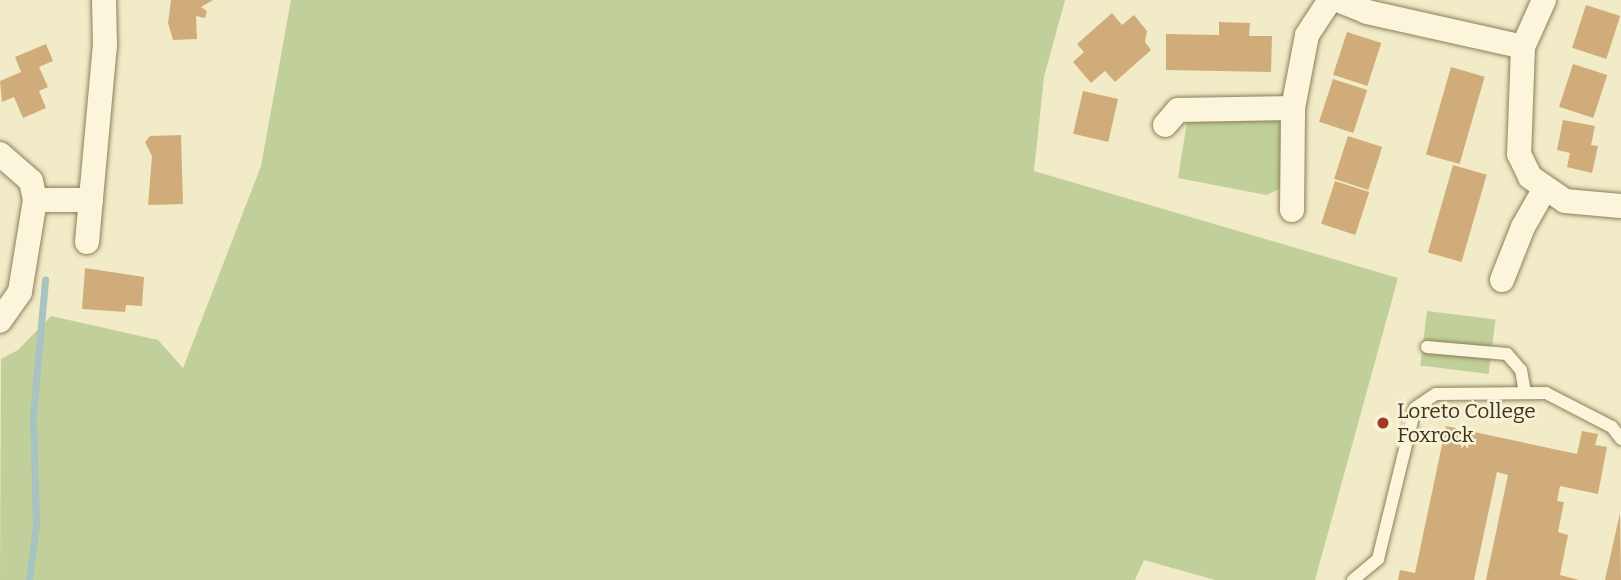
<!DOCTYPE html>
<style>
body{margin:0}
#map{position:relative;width:1621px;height:580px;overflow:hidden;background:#f1ebc7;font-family:Bitter,serif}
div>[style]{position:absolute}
.green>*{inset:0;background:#c1d09a;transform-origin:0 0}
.stream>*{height:7px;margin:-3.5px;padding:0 3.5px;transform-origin:3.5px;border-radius:3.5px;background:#a8c4c1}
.building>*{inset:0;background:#d1ac7b;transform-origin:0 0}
.roads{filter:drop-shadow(0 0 2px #8e7e5b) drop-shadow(0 0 2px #8e7e5b)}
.lane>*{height:12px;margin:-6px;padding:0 6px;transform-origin:6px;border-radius:6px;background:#fbf6db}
.street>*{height:24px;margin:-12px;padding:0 12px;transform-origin:12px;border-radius:12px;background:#fbf6db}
.dots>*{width:19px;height:19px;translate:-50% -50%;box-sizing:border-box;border:4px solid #f8f3d7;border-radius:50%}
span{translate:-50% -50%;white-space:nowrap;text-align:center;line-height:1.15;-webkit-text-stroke:5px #f8f3d7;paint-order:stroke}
.poi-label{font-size:21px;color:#3d331f}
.left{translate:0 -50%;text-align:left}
</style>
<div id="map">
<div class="green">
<i style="clip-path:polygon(291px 0,1065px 0,1044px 77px,1034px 171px,1398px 278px,1315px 580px,1215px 580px,1144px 560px,1135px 580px,0 580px,1px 359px,18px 350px,51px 316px,158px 340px,183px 368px,261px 166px)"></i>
<i style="clip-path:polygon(1276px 118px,1287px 134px,1282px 188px,1266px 195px,1178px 178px,1187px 122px)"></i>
<i style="left:1427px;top:311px;width:69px;height:55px;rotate:7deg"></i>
</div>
<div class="stream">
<i style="left:29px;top:580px;width:55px;rotate:-82.7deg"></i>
<i style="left:36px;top:525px;width:110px;rotate:-91.6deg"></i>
<i style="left:33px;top:415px;width:136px;rotate:-84.9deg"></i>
</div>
<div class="building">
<i style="clip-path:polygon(171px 0,213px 0,201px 7px,207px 11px,205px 18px,196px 16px,197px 39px,173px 40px,168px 23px)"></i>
<i style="left:1586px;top:5px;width:36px;height:45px;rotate:18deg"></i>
<i style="clip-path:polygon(1112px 13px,1122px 25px,1134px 15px,1147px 31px,1145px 42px,1151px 50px,1115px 82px,1105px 71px,1091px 83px,1073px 62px,1084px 52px,1077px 44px)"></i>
<i style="clip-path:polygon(1219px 22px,1250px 23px,1249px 36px,1272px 36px,1271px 72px,1166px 70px,1166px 34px,1219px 35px)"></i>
<i style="left:1347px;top:32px;width:36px;height:45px;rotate:18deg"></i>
<i style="clip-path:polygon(46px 44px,53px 61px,39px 67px,48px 87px,39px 91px,46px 108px,23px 118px,14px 97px,2px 102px,0 81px,21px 72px,15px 57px)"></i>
<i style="left:1573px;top:64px;width:36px;height:45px;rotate:18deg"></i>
<i style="left:1451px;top:67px;width:35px;height:91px;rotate:16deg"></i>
<i style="left:1333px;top:79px;width:36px;height:45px;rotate:18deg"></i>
<i style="left:1083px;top:91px;width:36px;height:44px;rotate:13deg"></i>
<i style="clip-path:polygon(1563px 120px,1595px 126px,1591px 145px,1598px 146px,1592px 173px,1567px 167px,1570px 153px,1557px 150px)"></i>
<i style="clip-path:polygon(181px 135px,183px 204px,148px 205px,152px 156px,145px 142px,150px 136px)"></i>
<i style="left:1348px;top:136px;width:36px;height:45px;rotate:18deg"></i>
<i style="left:1453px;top:165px;width:35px;height:91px;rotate:16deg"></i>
<i style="left:1335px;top:181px;width:36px;height:45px;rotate:18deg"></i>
<i style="clip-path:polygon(85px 268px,144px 277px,142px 306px,126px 305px,125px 312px,82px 309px)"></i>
<i style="clip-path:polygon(1446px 426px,1577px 454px,1582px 431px,1598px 434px,1595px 445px,1607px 447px,1598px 494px,1560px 486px,1557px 501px,1564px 502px,1558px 532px,1568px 535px,1560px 575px,1579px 580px,1486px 580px,1508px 475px,1497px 472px,1474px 580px,1398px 580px,1400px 570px,1415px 573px)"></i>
<i style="clip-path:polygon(1620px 513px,1621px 580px,1605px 580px)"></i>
</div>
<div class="roads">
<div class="lane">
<i style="left:1427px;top:347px;width:80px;rotate:5deg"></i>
<i style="left:1507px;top:354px;width:21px;rotate:49deg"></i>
<i style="left:1521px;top:370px;width:22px;rotate:80deg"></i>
<i style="left:1353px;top:580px;width:33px;rotate:-40deg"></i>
<i style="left:1378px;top:559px;width:155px;rotate:-76.2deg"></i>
<i style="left:1415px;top:408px;width:25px;rotate:-34deg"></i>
<i style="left:1436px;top:394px;width:110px;rotate:-0.5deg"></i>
<i style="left:1546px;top:393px;width:74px;rotate:27.3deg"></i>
<i style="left:1612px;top:427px;width:15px;rotate:53deg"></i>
</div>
<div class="street">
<i style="left:1338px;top:0;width:31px;rotate:22deg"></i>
<i style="left:1367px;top:12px;width:160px;rotate:12.6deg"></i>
<i style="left:1544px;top:0;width:51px;rotate:114.1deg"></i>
<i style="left:1523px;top:47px;width:107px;rotate:92.1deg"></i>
<i style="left:1519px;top:154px;width:25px;rotate:64deg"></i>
<i style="left:1530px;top:177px;width:42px;rotate:34.4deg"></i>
<i style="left:1565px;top:201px;width:56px;rotate:5.1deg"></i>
<i style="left:1165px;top:125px;width:20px;rotate:-49deg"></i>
<i style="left:1178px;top:110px;width:115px;rotate:-1deg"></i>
<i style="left:0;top:154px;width:41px;rotate:41.1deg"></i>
<i style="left:31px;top:181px;width:19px;rotate:78deg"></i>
<i style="left:35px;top:200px;width:93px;rotate:99.3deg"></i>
<i style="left:20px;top:292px;width:35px;rotate:125deg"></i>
<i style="left:35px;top:200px;width:56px"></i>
<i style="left:1292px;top:210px;width:102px;rotate:-89.4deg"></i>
<i style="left:1293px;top:108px;width:74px;rotate:-79.1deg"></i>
<i style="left:1307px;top:35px;width:42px;rotate:-56.7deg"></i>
<i style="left:87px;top:242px;width:197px;rotate:-84.8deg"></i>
<i style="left:105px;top:46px;width:46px;rotate:-91.2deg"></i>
<i style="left:1502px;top:280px;width:57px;rotate:-68.4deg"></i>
<i style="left:1523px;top:227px;width:43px;rotate:-60.4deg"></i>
</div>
</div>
<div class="dots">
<i style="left:1383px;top:423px;background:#a03a28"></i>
</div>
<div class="poi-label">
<span class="left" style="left:1397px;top:423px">Loreto College<br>Foxrock</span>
</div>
</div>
